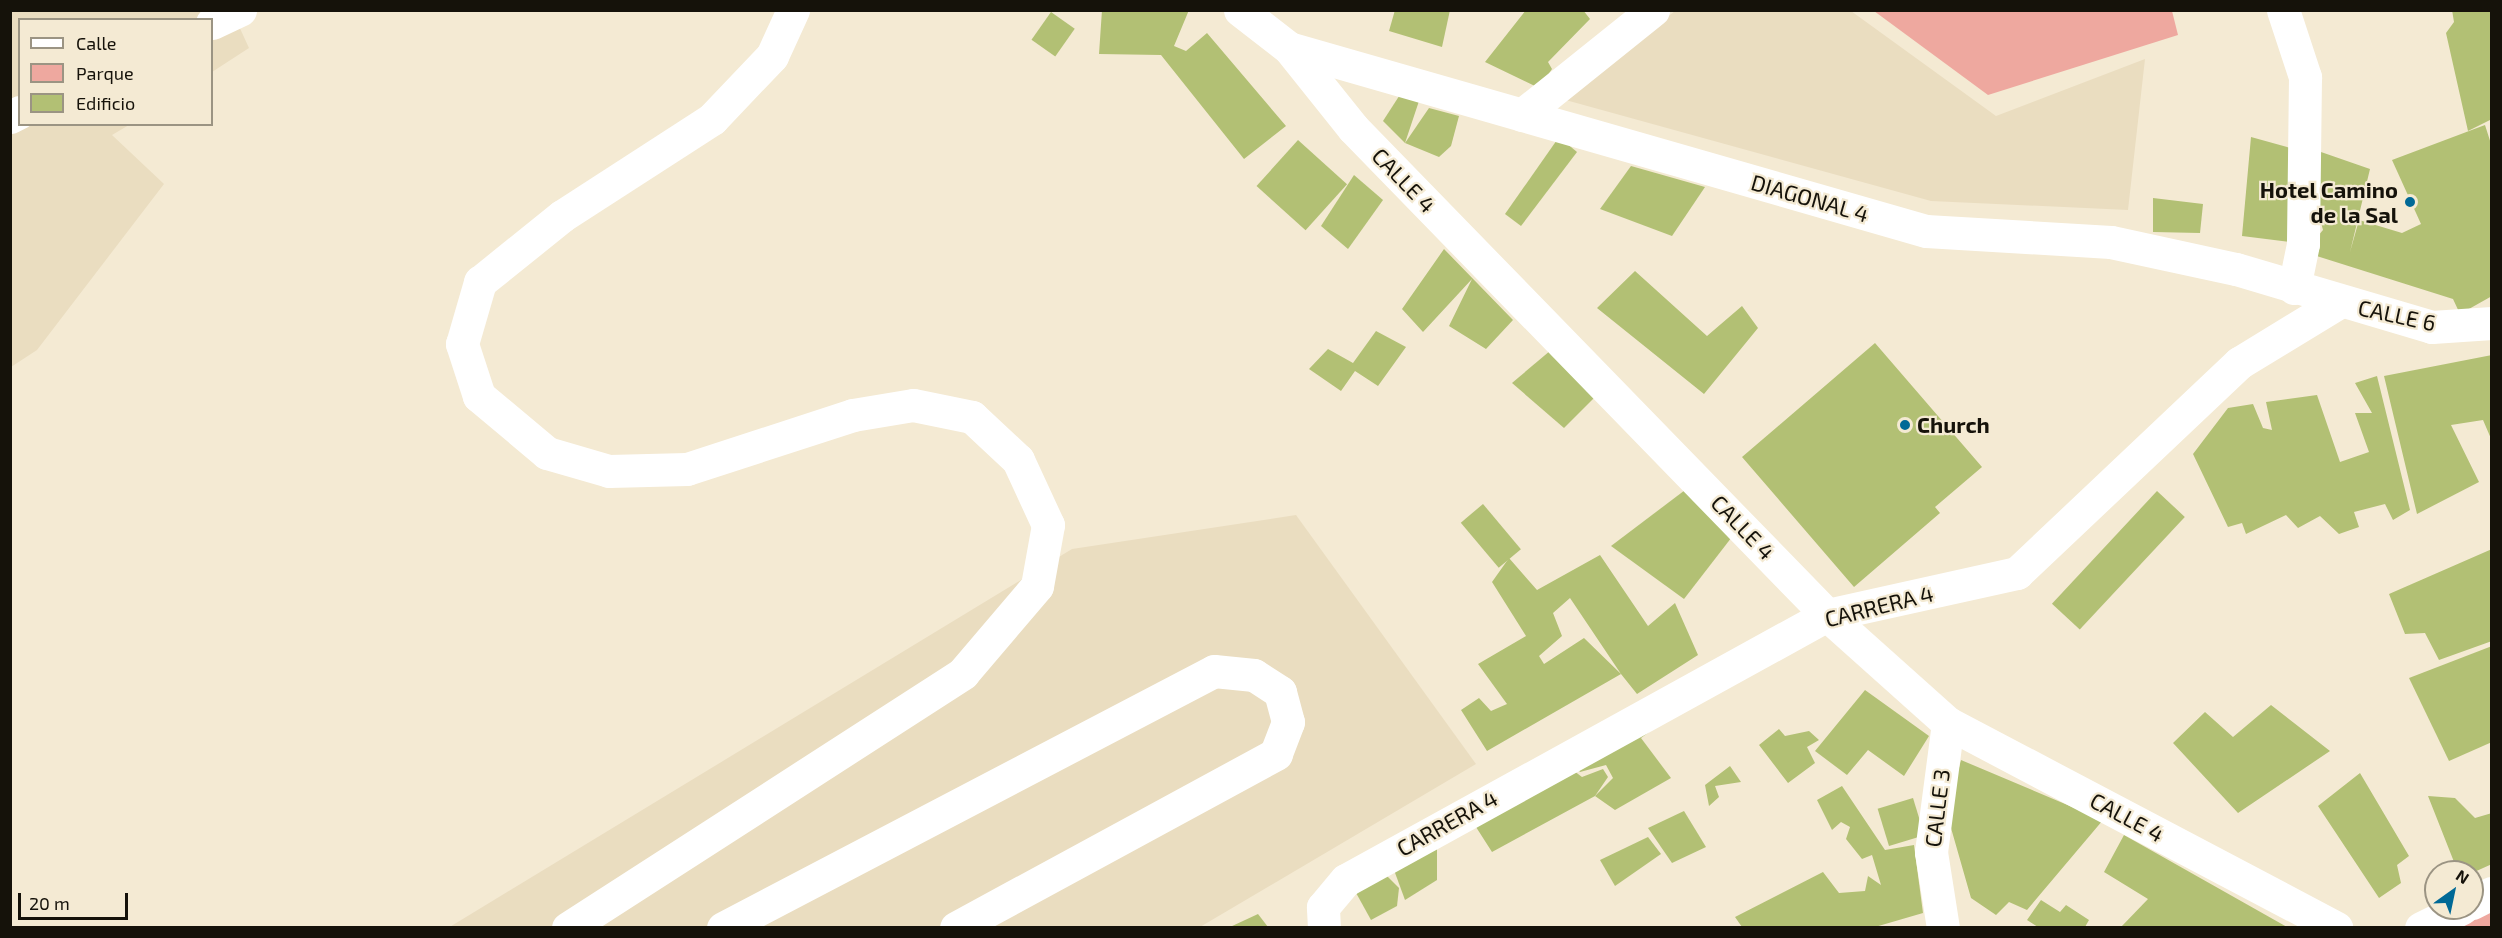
<!DOCTYPE html>
<style>
body{margin:0}
#map{position:relative;width:2502px;height:938px;overflow:hidden;background:#f4ead3;font-family:"Exo 2",sans-serif}
div>[style]{position:absolute}
.built>*{inset:0;background:#eaddc0}
.green>*{inset:0;background:#eea89f}
.building>*{inset:0;background:#b2c074;transform-origin:0 0}
.minor>*{height:33px;margin:-16.5px;padding:0 16.5px;transform-origin:16.5px;border-radius:16.5px;background:#fff}
.dots>*{width:16px;height:16px;translate:-50% -50%;box-sizing:border-box;border:3px solid #f4ead3;border-radius:50%}
span{translate:-50% -50%;white-space:nowrap;text-align:center;line-height:1.15;-webkit-text-stroke:4.5px #f4ead3;paint-order:stroke}
.street-label{font-size:22px;color:#15120a}
.poi-label{font-size:22px;color:#15120a;font-weight:700}
.right{translate:-100% -50%;text-align:right}
.left{translate:0 -50%;text-align:left}
.frame{position:absolute;inset:0;border:12px solid #15120a;pointer-events:none}
.legend{position:absolute;left:18px;top:18px;width:195px;height:108px;box-sizing:border-box;background:#f4ead3;border:2px solid #9b9483;margin:0;padding:8px 10px;list-style:none;font-size:18px;color:#15120a}
.legend li{display:flex;align-items:center;gap:12px;height:30px}
.legend b{width:30px;border:2px solid #9b9483}
.north{position:absolute;left:2424px;top:860px;width:60px;height:60px;box-sizing:border-box;background:#f4ead3;border:2px solid #9b9483;border-radius:50%;rotate:33deg;font-size:16px;font-weight:700;line-height:24px;text-align:center;color:#15120a}
.north::after{content:'';display:block;margin:auto;width:21px;height:27px;background:#006996;clip-path:polygon(50% 0,100% 100%,50% 72%,0 100%)}
.scale{position:absolute;left:18px;top:893px;width:110px;height:27px;box-sizing:border-box;border:3px solid #15120a;border-top:0;padding-left:8px;font-size:18px;line-height:21px;white-space:nowrap;color:#15120a;-webkit-text-stroke:4px #f4ead3;paint-order:stroke}
</style>
<div id="map">
<div class="built">
<i style="clip-path:polygon(11px 11px,232px 11px,249px 48px,212px 72px,212px 20px,20px 20px,20px 124px,129px 125px,112px 135px,164px 184px,37px 350px,11px 367px)"></i>
<i style="clip-path:polygon(1675px 11px,1851px 11px,1996px 116px,2145px 59px,2128px 210px,1931px 201px,1562px 99px)"></i>
<i style="clip-path:polygon(1296px 515px,1476px 764px,1200px 927px,448px 928px,1072px 549px)"></i>
</div>
<div class="green">
<i style="clip-path:polygon(1874px 11px,2172px 11px,2178px 35px,1988px 95px)"></i>
<i style="clip-path:polygon(2491px 903px,2491px 927px,2439px 927px)"></i>
</div>
<div class="building">
<i style="clip-path:polygon(1102px 10px,1189px 10px,1174px 46px,1186px 51px,1207px 33px,1286px 126px,1244px 159px,1161px 55px,1099px 54px)"></i>
<i style="clip-path:polygon(1395px 10px,1450px 10px,1442px 47px,1389px 31px)"></i>
<i style="clip-path:polygon(1526px 10px,1583px 10px,1590px 19px,1548px 62px,1552px 69px,1539px 88px,1485px 62px)"></i>
<i style="clip-path:polygon(2452px 10px,2492px 10px,2492px 119px,2468px 131px,2446px 33px,2454px 22px)"></i>
<i style="left:1051px;top:12px;width:29px;height:34px;rotate:35deg"></i>
<i style="clip-path:polygon(1403px 90px,1419px 101px,1405px 143px,1383px 121px)"></i>
<i style="clip-path:polygon(1429px 108px,1459px 116px,1451px 146px,1439px 157px,1405px 143px)"></i>
<i style="clip-path:polygon(2485px 125px,2492px 147px,2492px 296px,2460px 314px,2453px 299px,2304px 252px,2323px 230px,2309px 179px,2321px 152px,2370px 169px,2350px 252px,2359px 220px,2402px 233px,2421px 224px,2392px 160px)"></i>
<i style="clip-path:polygon(1559px 137px,1577px 152px,1521px 226px,1505px 214px)"></i>
<i style="clip-path:polygon(2251px 137px,2294px 149px,2299px 243px,2242px 236px)"></i>
<i style="left:1298px;top:140px;width:66px;height:62px;rotate:42deg"></i>
<i style="clip-path:polygon(1631px 166px,1705px 187px,1672px 236px,1600px 209px)"></i>
<i style="clip-path:polygon(1354px 175px,1383px 200px,1348px 249px,1321px 226px)"></i>
<i style="clip-path:polygon(2153px 198px,2203px 204px,2200px 233px,2153px 232px)"></i>
<i style="clip-path:polygon(1444px 249px,1513px 320px,1486px 349px,1449px 326px,1472px 279px,1423px 332px,1402px 309px)"></i>
<i style="clip-path:polygon(1635px 271px,1707px 336px,1742px 306px,1758px 328px,1704px 394px,1597px 308px)"></i>
<i style="clip-path:polygon(1376px 331px,1406px 347px,1378px 386px,1355px 371px,1341px 391px,1309px 369px,1328px 349px,1353px 363px)"></i>
<i style="clip-path:polygon(1875px 343px,1982px 467px,1935px 507px,1940px 513px,1854px 587px,1742px 457px)"></i>
<i style="clip-path:polygon(1557px 345px,1597px 395px,1564px 428px,1512px 383px)"></i>
<i style="clip-path:polygon(2492px 355px,2492px 441px,2483px 420px,2451px 425px,2479px 482px,2417px 514px,2384px 376px)"></i>
<i style="clip-path:polygon(2377px 376px,2410px 510px,2393px 520px,2385px 504px,2354px 512px,2359px 527px,2339px 534px,2320px 516px,2298px 528px,2286px 515px,2246px 534px,2242px 523px,2228px 527px,2193px 454px,2228px 408px,2253px 404px,2263px 428px,2272px 430px,2266px 402px,2317px 395px,2340px 462px,2369px 452px,2355px 413px,2372px 413px,2355px 383px)"></i>
<i style="clip-path:polygon(1697px 481px,1735px 533px,1684px 599px,1611px 546px)"></i>
<i style="left:2157px;top:491px;width:38px;height:154px;rotate:43deg"></i>
<i style="left:1483px;top:504px;width:59px;height:29px;rotate:50deg"></i>
<i style="clip-path:polygon(2492px 549px,2492px 641px,2439px 660px,2425px 633px,2405px 634px,2389px 594px)"></i>
<i style="clip-path:polygon(evenodd,1600px 555px,1648px 626px,1675px 603px,1698px 655px,1637px 694px,1621px 674px,1487px 751px,1461px 710px,1479px 698px,1491px 711px,1507px 704px,1478px 664px,1526px 636px,1492px 582px,1509px 558px,1537px 590px,1600px 555px,1570px 598px,1621px 674px,1584px 638px,1544px 664px,1539px 656px,1562px 636px,1553px 613px,1570px 598px)"></i>
<i style="clip-path:polygon(2492px 646px,2492px 742px,2449px 761px,2409px 678px)"></i>
<i style="clip-path:polygon(1865px 690px,1929px 736px,1904px 776px,1868px 750px,1847px 775px,1815px 751px)"></i>
<i style="clip-path:polygon(2271px 705px,2330px 751px,2238px 813px,2173px 743px,2205px 712px,2233px 737px)"></i>
<i style="clip-path:polygon(1656px 727px,1641px 738px,1671px 778px,1615px 810px,1595px 796px,1613px 778px,1606px 765px,1580px 772px,1571px 760px)"></i>
<i style="clip-path:polygon(1779px 729px,1785px 736px,1809px 731px,1819px 740px,1807px 747px,1815px 763px,1788px 783px,1759px 745px)"></i>
<i style="clip-path:polygon(1961px 760px,2103px 820px,2027px 910px,2009px 902px,1996px 915px,1971px 898px,1947px 814px)"></i>
<i style="clip-path:polygon(1561px 761px,1582px 777px,1603px 769px,1608px 777px,1595px 796px,1492px 852px,1476px 827px)"></i>
<i style="clip-path:polygon(1730px 766px,1741px 782px,1715px 786px,1719px 797px,1709px 806px,1705px 785px)"></i>
<i style="clip-path:polygon(2360px 773px,2409px 856px,2397px 865px,2401px 883px,2379px 898px,2318px 806px)"></i>
<i style="clip-path:polygon(1842px 786px,1885px 850px,1914px 845px,1923px 913px,1875px 927px,1742px 927px,1735px 917px,1823px 872px,1839px 893px,1865px 891px,1868px 876px,1881px 885px,1872px 855px,1862px 859px,1846px 839px,1850px 827px,1841px 822px,1832px 830px,1817px 800px)"></i>
<i style="clip-path:polygon(2428px 796px,2455px 798px,2475px 818px,2492px 813px,2492px 864px,2472px 873px,2458px 872px)"></i>
<i style="left:1913px;top:798px;width:39px;height:37px;rotate:73deg"></i>
<i style="clip-path:polygon(1684px 811px,1706px 847px,1672px 863px,1648px 828px)"></i>
<i style="clip-path:polygon(2124px 835px,2287px 927px,2121px 927px,2148px 899px,2104px 872px)"></i>
<i style="clip-path:polygon(1648px 837px,1661px 854px,1615px 886px,1600px 860px)"></i>
<i style="clip-path:polygon(1437px 846px,1437px 880px,1405px 900px,1394px 870px)"></i>
<i style="clip-path:polygon(1383px 872px,1399px 888px,1397px 906px,1371px 920px,1355px 891px)"></i>
<i style="clip-path:polygon(2041px 900px,2060px 912px,2066px 905px,2089px 920px,2085px 927px,2038px 927px,2027px 920px)"></i>
<i style="clip-path:polygon(1258px 914px,1268px 927px,1230px 927px)"></i>
</div>
<div class="minor">
<i style="left:1240px;top:10px;width:62px;rotate:37.8deg"></i>
<i style="left:1289px;top:48px;width:102px;rotate:51.3deg"></i>
<i style="left:1353px;top:128px;width:680px;rotate:45.78deg"></i>
<i style="left:1827px;top:615px;width:162px;rotate:41.8deg"></i>
<i style="left:1948px;top:723px;width:439px;rotate:27.8deg"></i>
<i style="left:2283px;top:10px;width:71px;rotate:71.8deg"></i>
<i style="left:2305px;top:77px;width:167px;rotate:90.7deg"></i>
<i style="left:2303px;top:244px;width:45px;rotate:101.6deg"></i>
<i style="left:212px;top:23px;width:31px;rotate:-25deg"></i>
<i style="left:1289px;top:48px;width:663px;rotate:16.03deg"></i>
<i style="left:1926px;top:231px;width:185px;rotate:3.4deg"></i>
<i style="left:2111px;top:242px;width:128px;rotate:12.2deg"></i>
<i style="left:2236px;top:269px;width:204px;rotate:16.5deg"></i>
<i style="left:2432px;top:327px;width:60px;rotate:-3.8deg"></i>
<i style="left:1522px;top:115px;width:168px;rotate:-38.7deg"></i>
<i style="left:10px;top:117px;width:11px;rotate:-27deg"></i>
<i style="left:2472px;top:903px;width:22px;rotate:-27deg"></i>
<i style="left:568px;top:928px;width:470px;rotate:-32.8deg"></i>
<i style="left:963px;top:673px;width:114px;rotate:-49.6deg"></i>
<i style="left:1037px;top:586px;width:62px;rotate:-79.8deg"></i>
<i style="left:1048px;top:525px;width:72px;rotate:-114.8deg"></i>
<i style="left:1018px;top:460px;width:63px;rotate:-136.9deg"></i>
<i style="left:972px;top:417px;width:60px;rotate:-168.5deg"></i>
<i style="left:913px;top:405px;width:61px;rotate:170.5deg"></i>
<i style="left:853px;top:415px;width:175px;rotate:162deg"></i>
<i style="left:687px;top:469px;width:78px;rotate:178.5deg"></i>
<i style="left:609px;top:471px;width:65px;rotate:-163.8deg"></i>
<i style="left:547px;top:453px;width:89px;rotate:-140deg"></i>
<i style="left:479px;top:396px;width:55px;rotate:-108.1deg"></i>
<i style="left:462px;top:344px;width:65px;rotate:-73.8deg"></i>
<i style="left:480px;top:282px;width:105px;rotate:-38.8deg"></i>
<i style="left:562px;top:216px;width:179px;rotate:-32.9deg"></i>
<i style="left:712px;top:119px;width:87px;rotate:-46.4deg"></i>
<i style="left:772px;top:56px;width:51px;rotate:-65.5deg"></i>
<i style="left:723px;top:928px;width:554px;rotate:-27.63deg"></i>
<i style="left:1214px;top:671px;width:40px;rotate:5.7deg"></i>
<i style="left:1254px;top:675px;width:31px;rotate:33deg"></i>
<i style="left:1280px;top:692px;width:31px;rotate:75deg"></i>
<i style="left:1288px;top:722px;width:34px;rotate:111deg"></i>
<i style="left:1276px;top:754px;width:364px;rotate:151.5deg"></i>
<i style="left:1324px;top:928px;width:21px;rotate:-93deg"></i>
<i style="left:1323px;top:907px;width:35px;rotate:-50deg"></i>
<i style="left:1346px;top:880px;width:549px;rotate:-28.85deg"></i>
<i style="left:1827px;top:615px;width:195px;rotate:-12.5deg"></i>
<i style="left:2017px;top:573px;width:306px;rotate:-43.4deg"></i>
<i style="left:2239px;top:363px;width:117px;rotate:-31.4deg"></i>
<i style="left:1943px;top:928px;width:77px;rotate:-99deg"></i>
<i style="left:1931px;top:852px;width:130px;rotate:-82.5deg"></i>
<i style="left:2421px;top:928px;width:46px;rotate:-26deg"></i>
</div>
<div class="dots">
<i style="left:2410px;top:202px;background:#006996"></i>
<i style="left:1905px;top:425px;background:#006996"></i>
</div>
<div class="street-label">
<span style="left:1404px;top:180px;rotate:46deg">CALLE 4</span>
<span style="left:1810px;top:198px;rotate:16deg">DIAGONAL 4</span>
<span style="left:2397px;top:315px;rotate:12deg">CALLE 6</span>
<span style="left:1743px;top:527px;rotate:46deg">CALLE 4</span>
<span style="left:1879px;top:606px;rotate:-14deg">CARRERA 4</span>
<span style="left:1937px;top:808px;rotate:-83deg">CALLE 3</span>
<span style="left:2127px;top:817px;rotate:28deg">CALLE 4</span>
<span style="left:1447px;top:823px;rotate:-29deg">CARRERA 4</span>
</div>
<div class="poi-label">
<span class="right" style="left:2398px;top:202px">Hotel Camino<br>de la Sal</span>
<span class="left" style="left:1917px;top:425px">Church</span>
</div>
<div class="frame"></div>
<ul class="legend">
<li><b style="height:8px;background:#fff"></b>Calle</li>
<li><b style="height:16px;background:#eea89f"></b>Parque</li>
<li><b style="height:16px;background:#b2c074"></b>Edificio</li>
</ul>
<div class="north">N</div>
<div class="scale">20 m</div>
</div>
